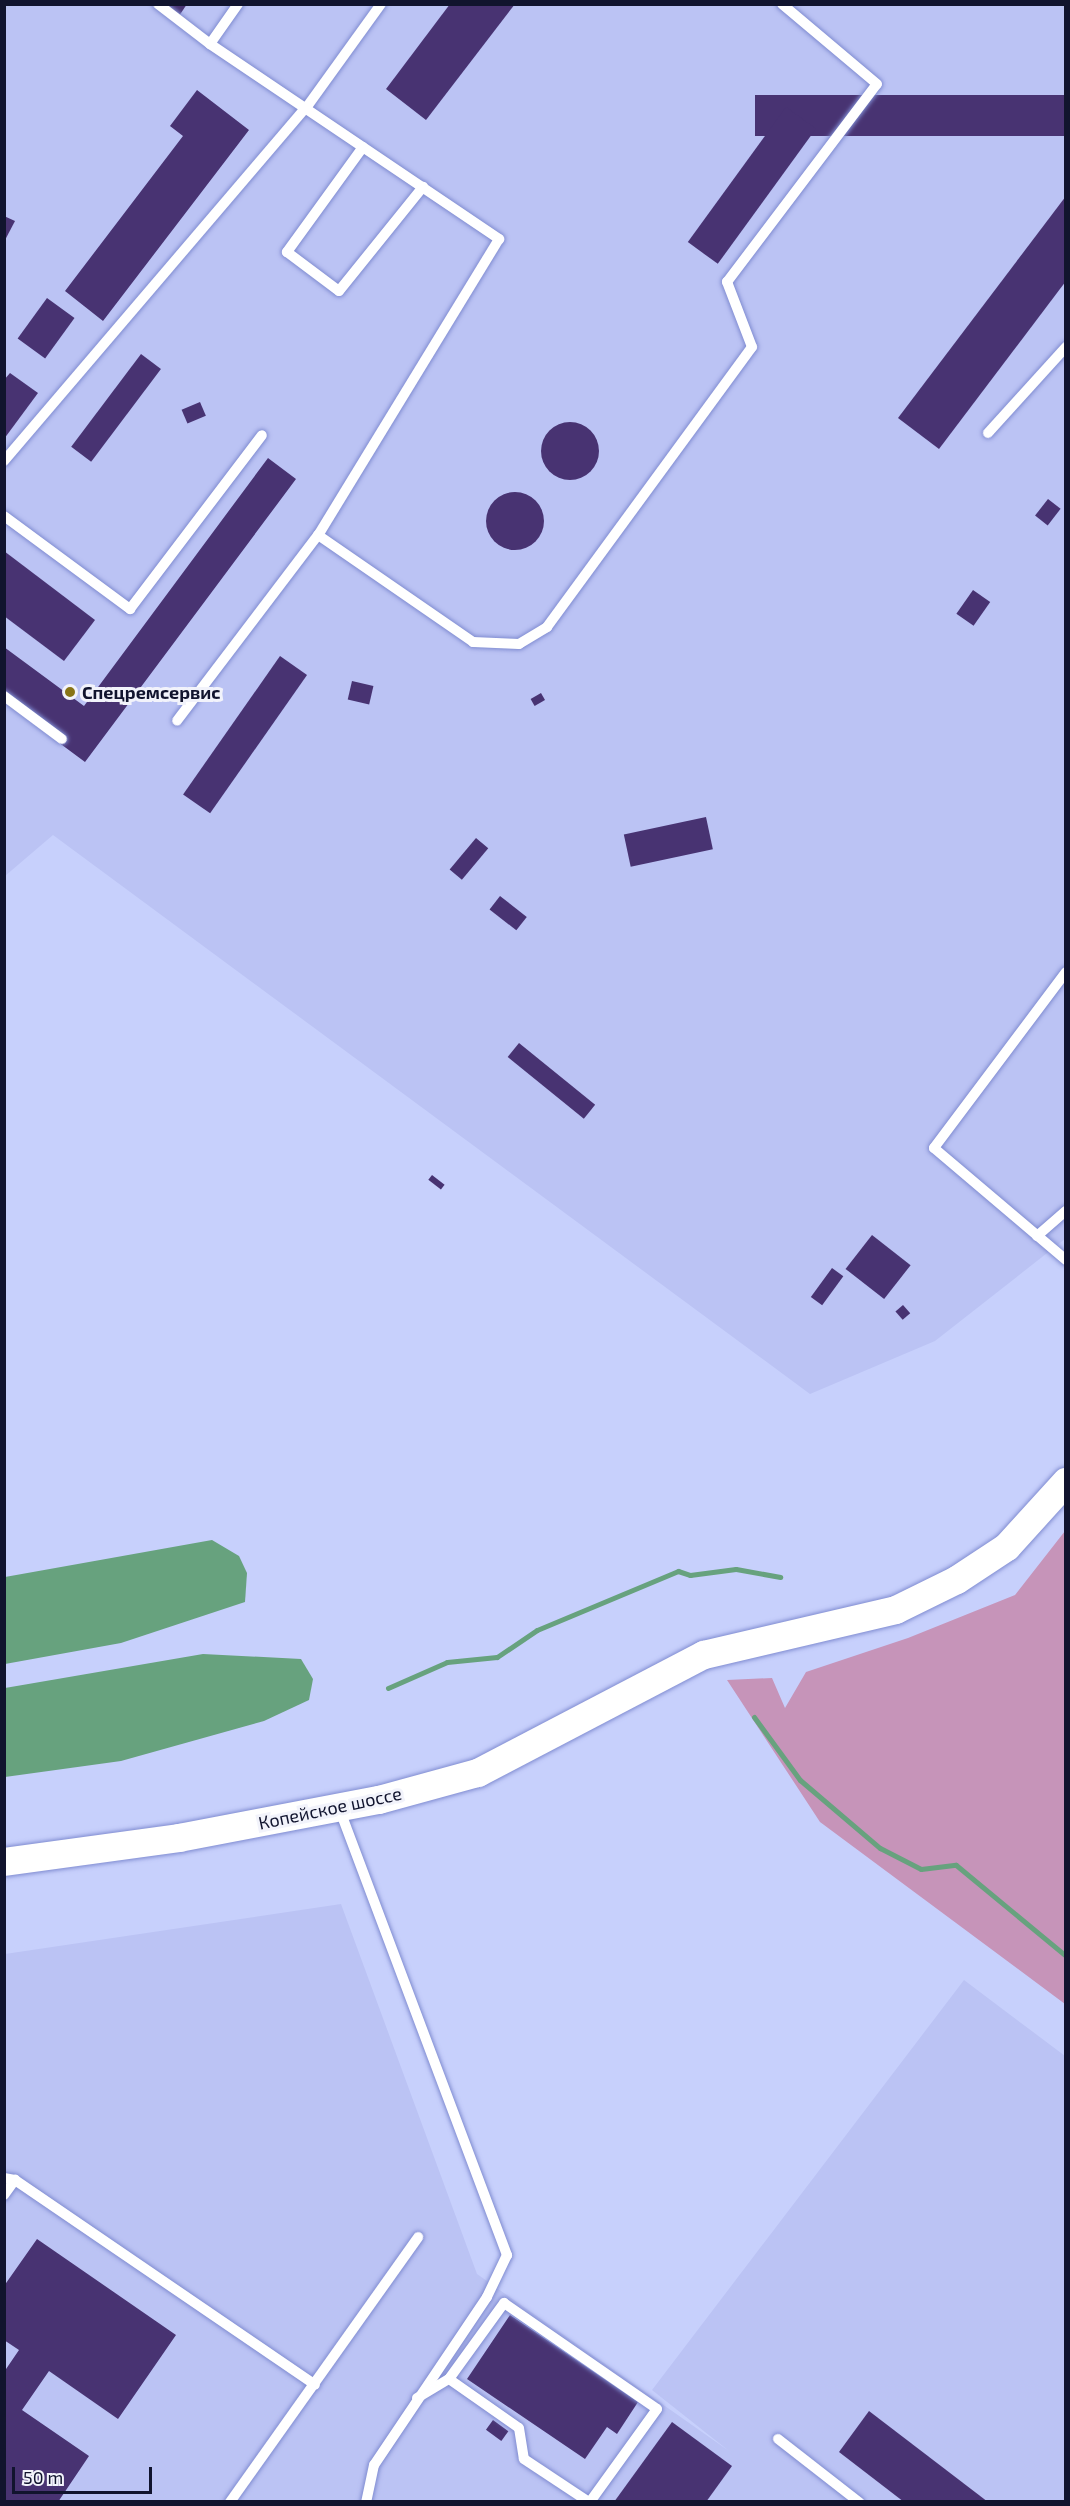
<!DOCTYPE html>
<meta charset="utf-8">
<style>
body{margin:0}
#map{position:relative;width:1070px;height:2506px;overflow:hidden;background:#c7d0fc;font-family:"Exo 2",sans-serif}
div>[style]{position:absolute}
.built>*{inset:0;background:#bbc3f4}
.green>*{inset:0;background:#c694b9}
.water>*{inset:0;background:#67a27e}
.stream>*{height:5px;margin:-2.5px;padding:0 2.5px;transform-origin:2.5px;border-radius:2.5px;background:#67a27e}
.building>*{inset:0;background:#483372;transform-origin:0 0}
.round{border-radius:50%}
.roads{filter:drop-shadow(0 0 2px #808cd1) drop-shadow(0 0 2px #808cd1)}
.lane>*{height:10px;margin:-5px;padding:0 5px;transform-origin:5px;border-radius:5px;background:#fff}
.secondary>*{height:28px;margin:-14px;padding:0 14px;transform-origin:14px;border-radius:14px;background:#fff}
.dots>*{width:16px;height:16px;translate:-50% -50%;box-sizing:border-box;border:3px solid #f2f3fb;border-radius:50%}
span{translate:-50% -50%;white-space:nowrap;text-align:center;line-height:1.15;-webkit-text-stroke:6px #f2f3fb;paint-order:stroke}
.poi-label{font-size:18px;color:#11142e;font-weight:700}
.left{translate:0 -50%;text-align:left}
.street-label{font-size:18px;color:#11142e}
.frame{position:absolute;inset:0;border:6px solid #11142e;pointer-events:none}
.scale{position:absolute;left:12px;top:2467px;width:140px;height:27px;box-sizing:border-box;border:3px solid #11142e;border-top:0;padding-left:8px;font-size:18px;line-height:21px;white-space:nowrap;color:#11142e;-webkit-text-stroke:4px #f2f3fb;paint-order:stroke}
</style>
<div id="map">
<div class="built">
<i style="clip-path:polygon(5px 5px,1065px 5px,1065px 1239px,935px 1341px,810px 1394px,53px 835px,5px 876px)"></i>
<i style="clip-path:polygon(341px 1904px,477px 2274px,729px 2451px,652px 2390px,964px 1980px,1065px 2056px,1065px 2501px,5px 2502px,5px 1954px)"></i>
</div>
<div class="green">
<i style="clip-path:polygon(1065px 1531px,1065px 2004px,820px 1822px,727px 1680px,772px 1678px,785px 1708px,806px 1672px,908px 1638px,1015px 1595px)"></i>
</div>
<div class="water">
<i style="clip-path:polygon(212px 1540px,239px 1556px,247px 1573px,245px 1602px,121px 1643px,5px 1664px,5px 1577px)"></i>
<i style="clip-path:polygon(203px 1654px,301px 1659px,313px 1679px,309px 1700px,264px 1721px,121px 1761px,5px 1777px,5px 1688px)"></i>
</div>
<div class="stream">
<i style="left:388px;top:1688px;width:64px;rotate:-23.8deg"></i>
<i style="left:447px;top:1662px;width:50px;rotate:-5.7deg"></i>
<i style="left:497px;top:1657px;width:48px;rotate:-34deg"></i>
<i style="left:537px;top:1630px;width:153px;rotate:-22.7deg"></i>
<i style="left:678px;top:1571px;width:13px;rotate:18deg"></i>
<i style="left:690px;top:1575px;width:46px;rotate:-7.4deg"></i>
<i style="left:736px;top:1569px;width:45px;rotate:10.3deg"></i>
<i style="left:754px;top:1717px;width:78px;rotate:53.9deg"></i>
<i style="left:800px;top:1780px;width:105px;rotate:40.4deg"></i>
<i style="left:880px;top:1848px;width:46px;rotate:27.1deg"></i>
<i style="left:921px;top:1869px;width:35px;rotate:-7deg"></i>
<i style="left:956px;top:1865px;width:143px;rotate:39.6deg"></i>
</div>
<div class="building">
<i style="clip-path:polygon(164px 4px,187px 4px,179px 16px)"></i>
<i style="clip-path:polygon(450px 4px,515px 4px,426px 120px,386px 89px)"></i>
<i style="clip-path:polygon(197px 90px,249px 130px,103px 321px,65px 291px,183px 136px,170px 126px)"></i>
<i style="left:1066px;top:95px;width:41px;height:311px;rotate:90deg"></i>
<i style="left:786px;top:107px;width:37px;height:167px;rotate:36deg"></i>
<i style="clip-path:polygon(1066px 196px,1066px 281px,939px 449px,898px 418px)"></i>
<i style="clip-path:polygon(4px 216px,15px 221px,4px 242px)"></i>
<i style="left:47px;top:298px;width:34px;height:50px;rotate:36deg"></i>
<i style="left:141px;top:354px;width:25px;height:116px;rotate:37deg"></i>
<i style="clip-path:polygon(10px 373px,38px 393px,4px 439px,4px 380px)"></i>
<i style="left:200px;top:402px;width:15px;height:20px;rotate:67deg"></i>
<i class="round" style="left:541px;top:422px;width:58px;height:58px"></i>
<i style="clip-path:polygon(268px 458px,296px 479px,85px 762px,4px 702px,4px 647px,84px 706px)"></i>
<i class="round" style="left:486px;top:492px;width:58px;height:58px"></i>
<i style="left:1048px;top:499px;width:16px;height:21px;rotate:38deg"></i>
<i style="clip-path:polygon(4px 551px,95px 620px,64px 661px,4px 616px)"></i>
<i style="left:973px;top:590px;width:21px;height:29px;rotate:35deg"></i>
<i style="left:280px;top:656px;width:33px;height:169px;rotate:35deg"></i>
<i style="left:352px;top:681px;width:22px;height:19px;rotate:13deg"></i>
<i style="left:541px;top:693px;width:8px;height:12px;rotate:60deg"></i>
<i style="left:706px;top:817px;width:33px;height:84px;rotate:78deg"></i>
<i style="left:476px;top:838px;width:16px;height:41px;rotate:40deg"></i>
<i style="left:500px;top:896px;width:34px;height:17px;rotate:38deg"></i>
<i style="left:519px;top:1043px;width:98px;height:18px;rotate:39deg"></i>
<i style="left:432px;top:1175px;width:16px;height:6px;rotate:38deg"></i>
<i style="left:872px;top:1235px;width:49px;height:43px;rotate:38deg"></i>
<i style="left:832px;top:1268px;width:14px;height:36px;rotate:36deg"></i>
<i style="left:903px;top:1305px;width:11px;height:10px;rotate:49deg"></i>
<i style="clip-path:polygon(37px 2239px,176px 2335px,118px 2419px,49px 2371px,22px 2410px,89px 2456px,58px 2502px,6px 2502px,4px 2372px,19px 2350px,4px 2340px,4px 2286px)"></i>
<i style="clip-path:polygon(510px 2315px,638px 2402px,617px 2434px,607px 2427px,585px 2459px,467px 2379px)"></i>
<i style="clip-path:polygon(869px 2411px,988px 2502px,904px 2502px,839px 2452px)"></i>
<i style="left:493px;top:2420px;width:19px;height:12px;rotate:36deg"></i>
<i style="clip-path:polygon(672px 2422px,732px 2466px,706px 2502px,614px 2502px)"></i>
</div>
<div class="roads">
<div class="lane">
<i style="left:158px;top:4px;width:66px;rotate:37.6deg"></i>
<i style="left:210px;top:44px;width:349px;rotate:34deg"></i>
<i style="left:499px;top:239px;width:347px;rotate:121.4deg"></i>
<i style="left:318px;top:535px;width:233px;rotate:127.2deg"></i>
<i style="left:210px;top:44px;width:49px;rotate:-55deg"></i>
<i style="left:363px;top:147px;width:130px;rotate:125.9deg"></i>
<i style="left:287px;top:252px;width:65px;rotate:36.9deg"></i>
<i style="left:339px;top:291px;width:134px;rotate:-51.1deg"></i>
<i style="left:988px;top:433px;width:116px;rotate:-47.8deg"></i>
<i style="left:4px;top:461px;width:465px;rotate:-49.5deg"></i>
<i style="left:306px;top:108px;width:128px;rotate:-54.2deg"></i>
<i style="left:4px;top:516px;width:157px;rotate:36.4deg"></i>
<i style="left:130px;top:609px;width:218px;rotate:-52.8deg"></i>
<i style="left:318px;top:535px;width:188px;rotate:34.6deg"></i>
<i style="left:473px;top:642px;width:46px;rotate:2.5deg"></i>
<i style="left:519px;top:644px;width:33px;rotate:-31deg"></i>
<i style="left:547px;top:627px;width:347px;rotate:-53.8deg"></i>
<i style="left:752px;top:347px;width:70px;rotate:-111deg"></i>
<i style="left:727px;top:282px;width:248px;rotate:-52.9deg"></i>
<i style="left:877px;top:84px;width:124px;rotate:-139.9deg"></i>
<i style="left:4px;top:696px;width:72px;rotate:36.6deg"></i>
<i style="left:1066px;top:972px;width:220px;rotate:126.9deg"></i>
<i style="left:934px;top:1148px;width:173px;rotate:40.3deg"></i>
<i style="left:1037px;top:1236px;width:38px;rotate:-41deg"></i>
<i style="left:339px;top:1808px;width:478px;rotate:69.4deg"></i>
<i style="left:507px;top:2255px;width:47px;rotate:115.5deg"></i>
<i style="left:487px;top:2297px;width:202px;rotate:123.9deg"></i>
<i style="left:374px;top:2465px;width:38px;rotate:102deg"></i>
<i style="left:4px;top:2178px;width:11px;rotate:10deg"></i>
<i style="left:15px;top:2180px;width:363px;rotate:34.3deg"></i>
<i style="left:4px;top:2195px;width:19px;rotate:-54deg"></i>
<i style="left:449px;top:2379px;width:85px;rotate:35deg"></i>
<i style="left:519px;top:2428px;width:31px;rotate:81deg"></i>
<i style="left:524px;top:2459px;width:78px;rotate:33.5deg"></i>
<i style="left:417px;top:2398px;width:37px;rotate:-31deg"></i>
<i style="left:449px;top:2379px;width:94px;rotate:-54.1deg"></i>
<i style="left:504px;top:2303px;width:186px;rotate:34.7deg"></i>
<i style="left:657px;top:2409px;width:115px;rotate:125.8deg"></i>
<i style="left:778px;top:2439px;width:103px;rotate:37.9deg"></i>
<i style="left:230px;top:2502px;width:325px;rotate:-54.6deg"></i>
</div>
<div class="secondary">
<i style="left:4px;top:1862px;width:177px;rotate:-7.8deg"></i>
<i style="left:179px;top:1838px;width:204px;rotate:-10.8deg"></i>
<i style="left:379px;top:1800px;width:103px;rotate:-15.3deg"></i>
<i style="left:478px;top:1773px;width:255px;rotate:-27.6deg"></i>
<i style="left:704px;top:1655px;width:197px;rotate:-13.2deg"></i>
<i style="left:896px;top:1610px;width:68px;rotate:-26.2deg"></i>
<i style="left:957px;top:1580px;width:60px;rotate:-33.4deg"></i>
<i style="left:1007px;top:1547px;width:88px;rotate:-47.8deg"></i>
</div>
</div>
<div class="dots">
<i style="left:70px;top:692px;background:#887417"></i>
</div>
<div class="poi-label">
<span class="left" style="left:82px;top:692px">Спецремсервис</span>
</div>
<div class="street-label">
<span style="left:330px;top:1808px;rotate:-12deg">Копейское шоссе</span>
</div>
<div class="frame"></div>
<div class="scale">50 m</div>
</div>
